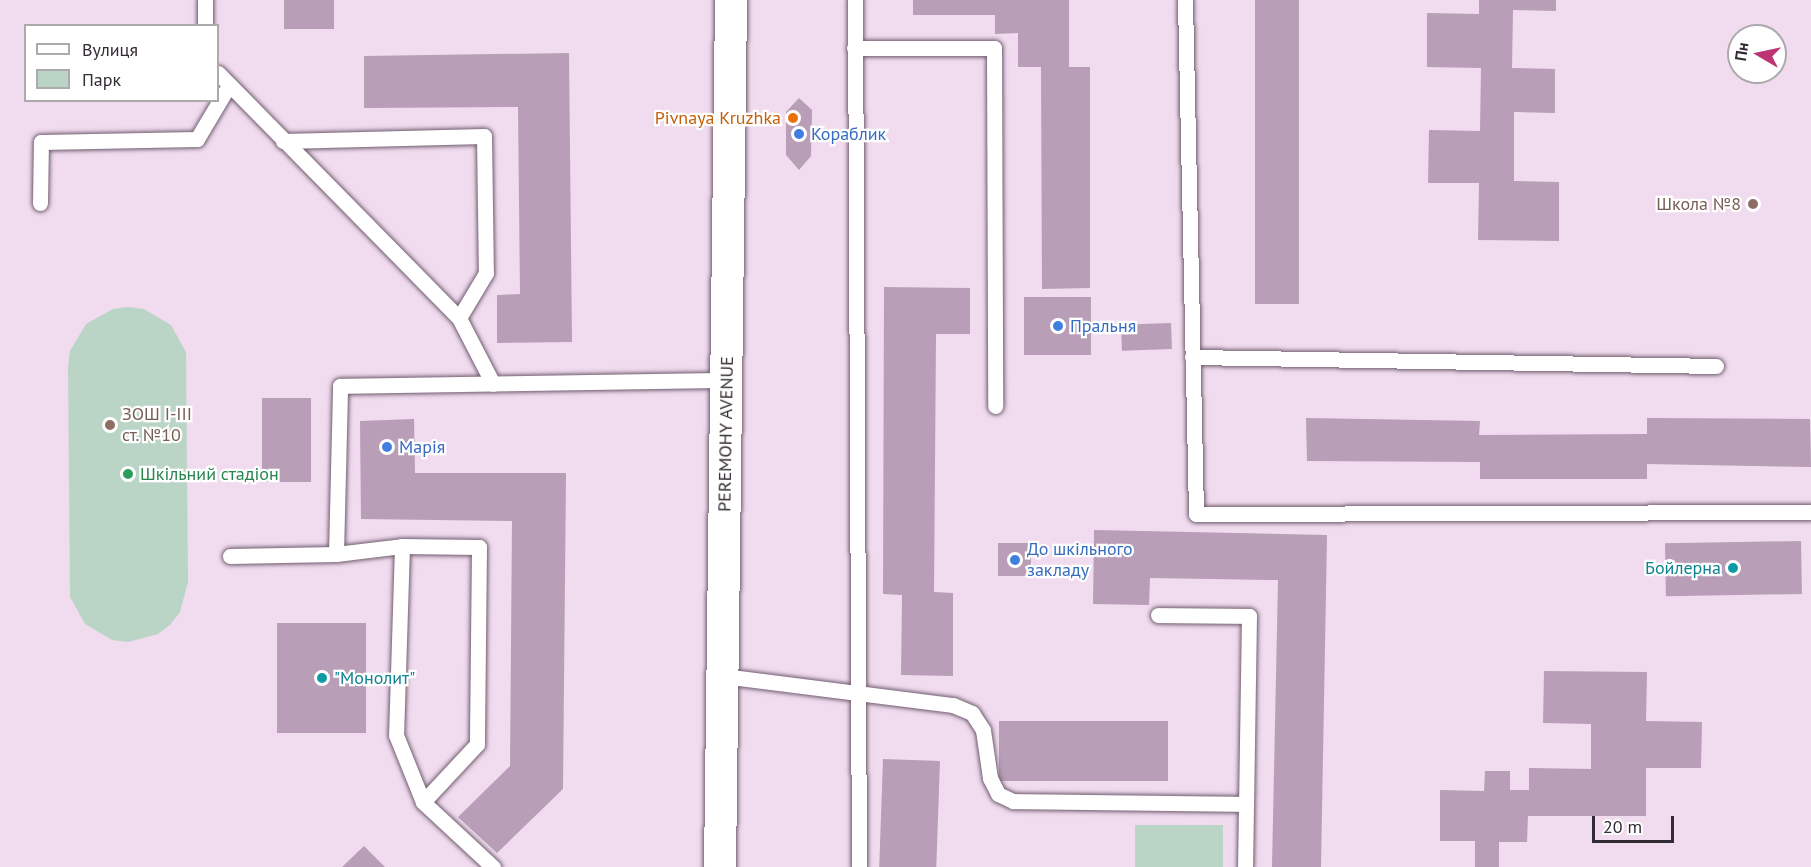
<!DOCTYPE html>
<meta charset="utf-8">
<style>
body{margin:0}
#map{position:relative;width:1811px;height:867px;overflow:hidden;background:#f1dbef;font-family:"PT Sans",sans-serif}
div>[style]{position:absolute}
.green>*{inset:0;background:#bad5c6;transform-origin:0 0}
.building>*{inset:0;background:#b89eb6;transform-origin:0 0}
.roads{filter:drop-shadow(0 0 2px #705e6f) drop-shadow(0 0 2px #705e6f)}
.service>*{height:15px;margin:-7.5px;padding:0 7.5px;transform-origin:7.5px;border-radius:7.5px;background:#fff}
.minor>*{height:32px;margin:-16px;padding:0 16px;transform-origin:16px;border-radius:16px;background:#fff}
.dots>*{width:16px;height:16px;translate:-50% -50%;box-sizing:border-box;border:3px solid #fff;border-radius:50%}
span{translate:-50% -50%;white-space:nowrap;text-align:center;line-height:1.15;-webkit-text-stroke:4.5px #fff;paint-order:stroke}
.food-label{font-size:18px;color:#c56008}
.right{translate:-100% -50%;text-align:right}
.shop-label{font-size:18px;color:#366cbe}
.left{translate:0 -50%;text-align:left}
.education-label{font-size:18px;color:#785e54}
.street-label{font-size:18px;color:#332b33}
.leisure-label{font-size:18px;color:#27864d}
.culture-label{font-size:18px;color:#0d838f}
.legend{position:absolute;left:24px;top:24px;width:195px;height:78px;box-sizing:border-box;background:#fff;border:2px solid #adaaad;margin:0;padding:8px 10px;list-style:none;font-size:18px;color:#332b33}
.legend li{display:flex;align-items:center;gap:12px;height:30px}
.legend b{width:30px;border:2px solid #adaaad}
.north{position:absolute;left:1727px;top:24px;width:60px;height:60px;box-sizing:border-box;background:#fff;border:2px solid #adaaad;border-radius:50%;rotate:279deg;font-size:16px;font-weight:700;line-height:24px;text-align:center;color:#332b33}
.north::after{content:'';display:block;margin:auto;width:21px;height:27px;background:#bc3471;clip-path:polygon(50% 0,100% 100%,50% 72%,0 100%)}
.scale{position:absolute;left:1592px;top:816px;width:82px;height:27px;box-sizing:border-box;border:3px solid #332b33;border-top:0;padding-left:8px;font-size:18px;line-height:21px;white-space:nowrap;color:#332b33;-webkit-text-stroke:4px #fff;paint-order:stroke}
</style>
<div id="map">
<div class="green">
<i style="clip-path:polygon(128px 307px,144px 309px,171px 325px,186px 352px,188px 582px,180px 612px,170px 625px,158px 634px,128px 642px,112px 640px,85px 624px,70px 597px,68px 367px,70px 351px,86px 324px,113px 309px)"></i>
<i style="left:1135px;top:825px;width:88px;height:42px"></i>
</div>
<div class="building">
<i style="left:284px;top:0;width:50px;height:29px"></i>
<i style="clip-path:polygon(913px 0,1069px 0,1069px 67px,1090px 67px,1090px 288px,1042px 289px,1041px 67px,1018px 67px,1018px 33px,995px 34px,995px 15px,913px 15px)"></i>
<i style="left:1255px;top:0;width:44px;height:304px"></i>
<i style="clip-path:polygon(1479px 0,1556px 0,1556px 11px,1513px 10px,1512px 68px,1555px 69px,1555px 113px,1514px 112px,1514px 181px,1559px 182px,1559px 241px,1478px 240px,1479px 183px,1428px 183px,1429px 130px,1480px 131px,1481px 68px,1427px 67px,1427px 13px,1479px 14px)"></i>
<i style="clip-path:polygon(569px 53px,572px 342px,497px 343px,497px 295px,520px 294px,518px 107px,364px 108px,364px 56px)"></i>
<i style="clip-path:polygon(799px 98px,812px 110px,811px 156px,799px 170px,786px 155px,786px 112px)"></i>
<i style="clip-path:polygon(884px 287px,970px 288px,970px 334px,936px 334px,934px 592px,953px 593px,953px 676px,901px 675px,902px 595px,883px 594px)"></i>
<i style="left:1024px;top:297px;width:67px;height:58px"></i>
<i style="left:1171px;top:323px;width:26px;height:50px;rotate:88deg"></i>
<i style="left:262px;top:398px;width:49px;height:84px"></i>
<i style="clip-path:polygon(1306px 418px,1480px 421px,1479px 435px,1647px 434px,1647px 418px,1810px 419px,1811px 467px,1647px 464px,1647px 479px,1480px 479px,1480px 462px,1307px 461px)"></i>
<i style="clip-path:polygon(414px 419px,415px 473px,566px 473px,563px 789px,497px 853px,458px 817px,510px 766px,512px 521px,361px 519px,360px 421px)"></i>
<i style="clip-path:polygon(1094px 530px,1327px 535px,1321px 867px,1272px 867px,1278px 580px,1150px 578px,1149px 605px,1093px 604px)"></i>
<i style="left:1801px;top:541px;width:53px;height:136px;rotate:89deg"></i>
<i style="left:1031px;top:543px;width:33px;height:33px;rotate:90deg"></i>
<i style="left:277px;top:623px;width:89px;height:110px"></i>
<i style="clip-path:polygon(1544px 671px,1647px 672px,1646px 721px,1702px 722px,1701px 768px,1646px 768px,1646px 816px,1528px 816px,1527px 842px,1499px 842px,1499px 867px,1475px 867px,1475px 841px,1440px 841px,1440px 790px,1484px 791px,1485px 771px,1510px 771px,1510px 790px,1529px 790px,1529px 768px,1591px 769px,1591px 724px,1543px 723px)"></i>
<i style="left:999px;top:721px;width:169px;height:60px"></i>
<i style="left:883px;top:759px;width:57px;height:108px;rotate:2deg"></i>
<i style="clip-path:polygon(364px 846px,385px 867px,342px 867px)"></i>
</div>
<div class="roads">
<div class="service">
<i style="left:855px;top:0;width:867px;rotate:89.74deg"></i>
<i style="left:1185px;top:0;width:514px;rotate:88.77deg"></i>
<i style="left:1196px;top:514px;width:615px;rotate:-0.19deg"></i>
<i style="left:205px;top:26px;width:26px;rotate:-90deg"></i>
<i style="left:854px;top:48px;width:140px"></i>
<i style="left:994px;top:48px;width:358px;rotate:89.8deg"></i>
<i style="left:218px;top:73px;width:344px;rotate:45.5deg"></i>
<i style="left:459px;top:318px;width:74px;rotate:62.7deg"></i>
<i style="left:283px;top:141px;width:201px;rotate:-1.4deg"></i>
<i style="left:484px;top:136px;width:137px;rotate:89.2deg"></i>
<i style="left:486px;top:273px;width:52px;rotate:121deg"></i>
<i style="left:40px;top:203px;width:61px;rotate:-89.1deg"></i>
<i style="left:41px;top:142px;width:156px;rotate:-1.1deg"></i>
<i style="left:197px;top:139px;width:63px;rotate:-59.3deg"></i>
<i style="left:1192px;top:357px;width:524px;rotate:0.98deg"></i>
<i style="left:402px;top:546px;width:189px;rotate:91.8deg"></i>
<i style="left:396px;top:735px;width:72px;rotate:68.1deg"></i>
<i style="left:423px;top:802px;width:96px;rotate:42.9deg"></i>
<i style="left:336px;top:554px;width:168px;rotate:-88.6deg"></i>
<i style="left:340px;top:386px;width:387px;rotate:-0.9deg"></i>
<i style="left:230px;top:556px;width:106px;rotate:-1.1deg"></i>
<i style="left:336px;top:554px;width:66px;rotate:-6.9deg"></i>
<i style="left:402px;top:546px;width:77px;rotate:0.7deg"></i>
<i style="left:479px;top:547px;width:197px;rotate:90.6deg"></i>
<i style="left:477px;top:744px;width:79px;rotate:133deg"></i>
<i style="left:1158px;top:615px;width:91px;rotate:0.6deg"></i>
<i style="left:1249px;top:616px;width:251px;rotate:90.9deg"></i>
<i style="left:723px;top:676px;width:232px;rotate:7.2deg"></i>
<i style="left:953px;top:705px;width:21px;rotate:23deg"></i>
<i style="left:972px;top:713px;width:20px;rotate:57deg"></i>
<i style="left:983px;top:730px;width:49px;rotate:81.7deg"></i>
<i style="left:990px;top:778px;width:18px;rotate:63deg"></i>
<i style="left:998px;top:794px;width:17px;rotate:25deg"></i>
<i style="left:1013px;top:801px;width:233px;rotate:0.7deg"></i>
</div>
<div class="minor">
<i style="left:720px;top:867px;width:867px;rotate:-89.27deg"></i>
</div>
</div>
<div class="dots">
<i style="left:793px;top:118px;background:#e8710a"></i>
<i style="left:799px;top:134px;background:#3f7fe0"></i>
<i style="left:1753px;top:204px;background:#8d6e63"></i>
<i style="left:1058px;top:326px;background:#3f7fe0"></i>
<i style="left:110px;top:425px;background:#8d6e63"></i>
<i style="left:387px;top:447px;background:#3f7fe0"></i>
<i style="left:128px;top:474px;background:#2e9e5b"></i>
<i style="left:1015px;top:560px;background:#3f7fe0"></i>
<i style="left:1733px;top:568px;background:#0f9aa8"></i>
<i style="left:322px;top:678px;background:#0f9aa8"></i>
</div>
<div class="food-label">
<span class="right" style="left:781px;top:118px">Pivnaya Kruzhka</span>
</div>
<div class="shop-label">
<span class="left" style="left:811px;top:134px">Кораблик</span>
<span class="left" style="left:1070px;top:326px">Пральня</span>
<span class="left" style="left:399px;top:447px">Марія</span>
<span class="left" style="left:1027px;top:560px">До шкільного<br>закладу</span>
</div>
<div class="education-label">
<span class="right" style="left:1741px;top:204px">Школа №8</span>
<span class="left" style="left:122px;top:425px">ЗОШ І-ІІІ<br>ст. №10</span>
</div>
<div class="street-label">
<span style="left:726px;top:434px;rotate:-89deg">PEREMOHY AVENUE</span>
</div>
<div class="leisure-label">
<span class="left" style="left:140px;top:474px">Шкільний стадіон</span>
</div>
<div class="culture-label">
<span class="right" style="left:1721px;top:568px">Бойлерна</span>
<span class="left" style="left:334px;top:678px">"Монолит"</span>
</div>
<ul class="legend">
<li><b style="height:8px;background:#fff"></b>Вулиця</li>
<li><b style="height:16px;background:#bad5c6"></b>Парк</li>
</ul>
<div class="north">Пн</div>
<div class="scale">20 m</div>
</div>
